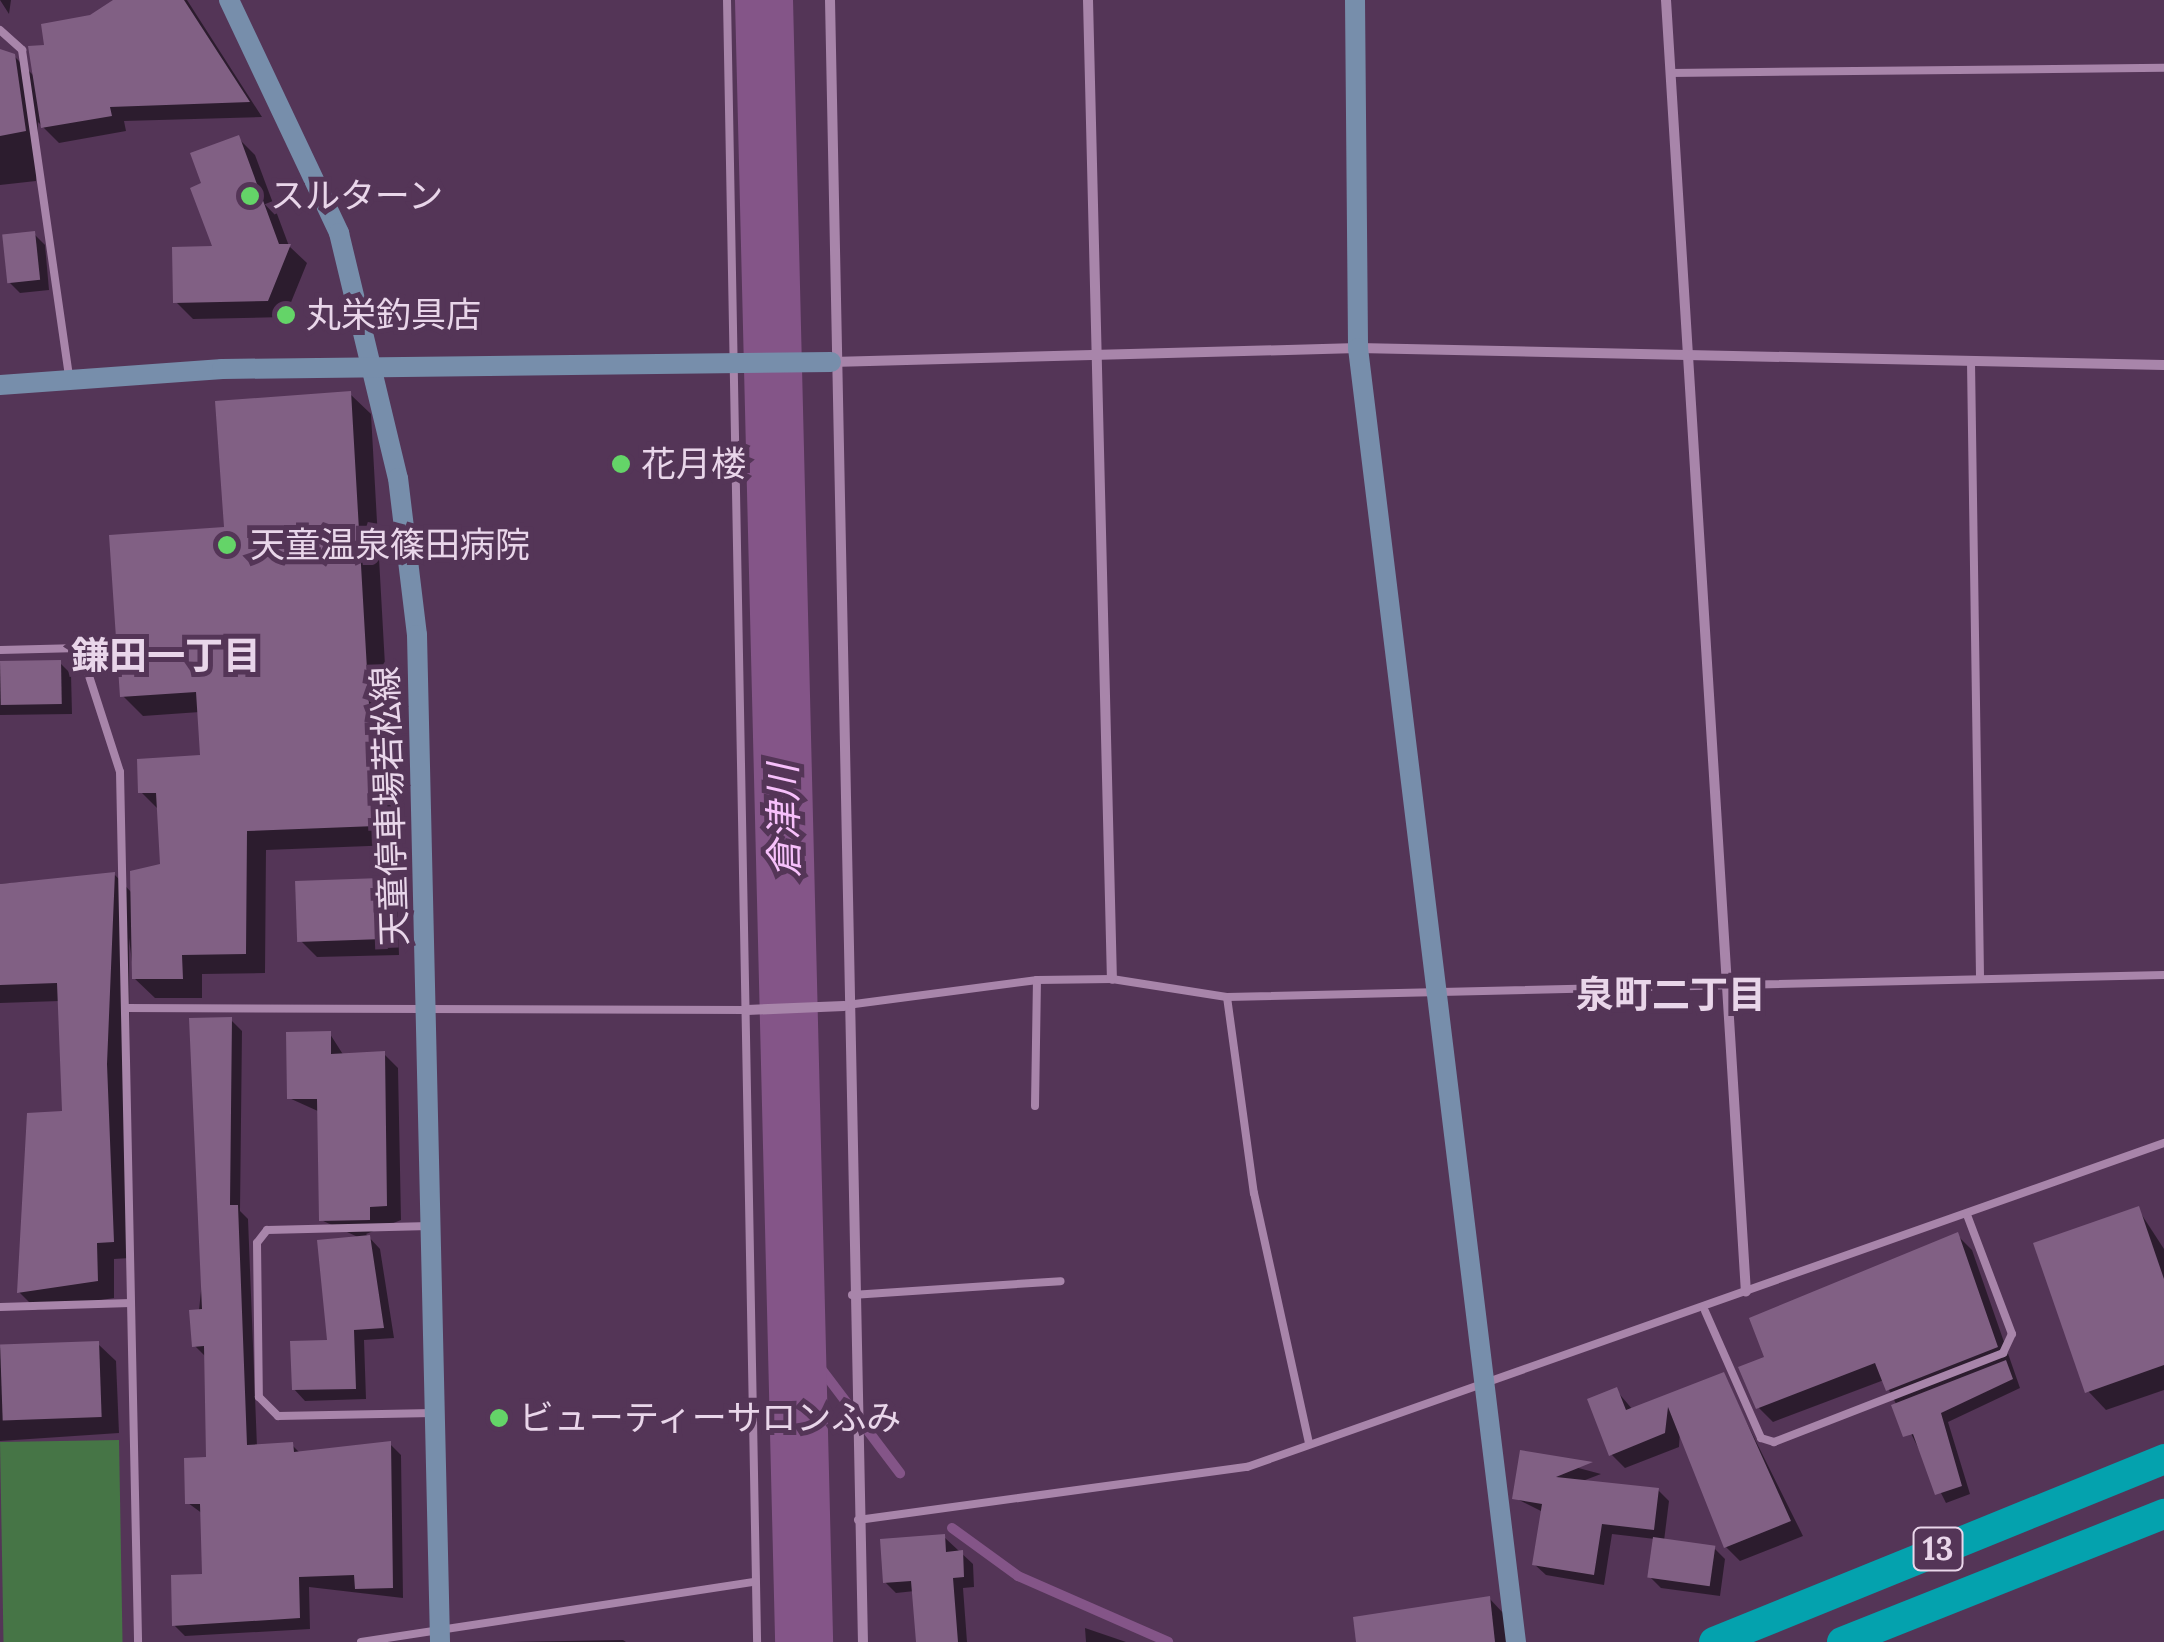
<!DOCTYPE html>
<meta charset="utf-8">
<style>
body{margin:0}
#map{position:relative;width:2164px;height:1642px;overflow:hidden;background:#543557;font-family:Lora,"Noto Sans JP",serif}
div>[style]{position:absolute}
.green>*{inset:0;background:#467546;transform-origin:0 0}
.shadow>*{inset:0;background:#0007}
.stream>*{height:10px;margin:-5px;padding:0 5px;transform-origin:5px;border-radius:5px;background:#845588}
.river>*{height:58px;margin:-29px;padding:0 29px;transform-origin:29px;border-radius:29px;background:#845588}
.building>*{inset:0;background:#816084;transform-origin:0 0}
.lane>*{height:8px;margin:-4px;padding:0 4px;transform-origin:4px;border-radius:4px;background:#a885aa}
.street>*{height:10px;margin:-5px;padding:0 5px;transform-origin:5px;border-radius:5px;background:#a885aa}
.secondary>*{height:20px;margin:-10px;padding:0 10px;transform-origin:10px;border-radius:10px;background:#778eab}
.highway>*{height:30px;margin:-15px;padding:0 15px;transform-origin:15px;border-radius:15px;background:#04a2ae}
.dots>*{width:28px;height:28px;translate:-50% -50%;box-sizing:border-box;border:5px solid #543557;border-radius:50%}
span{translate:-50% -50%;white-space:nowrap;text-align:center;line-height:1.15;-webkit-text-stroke:10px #543557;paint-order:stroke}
.shield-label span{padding:2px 8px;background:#543557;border:2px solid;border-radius:8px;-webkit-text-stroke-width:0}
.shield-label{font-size:32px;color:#e9d6ea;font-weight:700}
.poi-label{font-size:35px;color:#e9d6ea}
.left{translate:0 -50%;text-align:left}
.street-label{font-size:35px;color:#e9d6ea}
.neighbourhood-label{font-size:38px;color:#e9d6ea;font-weight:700}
.water-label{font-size:38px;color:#f7c0fb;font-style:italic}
</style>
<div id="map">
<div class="green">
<i style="left:119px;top:1440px;width:202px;height:119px;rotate:89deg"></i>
</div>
<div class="shadow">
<i style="clip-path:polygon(0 0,20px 0,11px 0,9px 14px)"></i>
<i style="clip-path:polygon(138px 0,187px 0,262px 117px,124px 121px,126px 131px,59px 143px,38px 122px,36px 181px,0 185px,0 56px,14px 56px,36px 78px,135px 38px)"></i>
<i style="clip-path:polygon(238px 138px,255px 155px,289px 246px,307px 263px,285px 317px,193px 319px,176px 302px,215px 248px,205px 185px)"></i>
<i style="clip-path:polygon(34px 234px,45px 245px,49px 290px,20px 293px,9px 282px)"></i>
<i style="clip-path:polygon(350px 394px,371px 414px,395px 845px,266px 850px,265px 973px,202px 974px,202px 998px,155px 998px,134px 978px,129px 938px,130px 1258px,114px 1259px,114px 1298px,37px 1310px,19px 1292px,64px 1113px,60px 1001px,0 1003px,0 884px,114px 874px,132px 893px,162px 866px,160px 811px,141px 792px,203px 758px,200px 712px,143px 716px,123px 696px,227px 530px)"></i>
<i style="clip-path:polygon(0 663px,60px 663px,71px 674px,72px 714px,0 715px)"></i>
<i style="clip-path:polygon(380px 880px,397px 897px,399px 955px,317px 957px,300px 940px)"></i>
<i style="clip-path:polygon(231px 1020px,242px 1031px,240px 1211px,248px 1219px,257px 1447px,292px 1445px,301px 1454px,390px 1444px,401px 1455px,403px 1598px,309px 1587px,310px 1629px,185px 1636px,174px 1625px,204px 1577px,203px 1514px,188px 1503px,208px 1460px,207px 1358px,195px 1346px)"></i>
<i style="clip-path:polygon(330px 1034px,344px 1056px,384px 1054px,398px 1068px,401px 1220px,366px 1234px,380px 1249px,394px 1338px,364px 1340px,366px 1399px,305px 1401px,294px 1389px,330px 1343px,360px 1238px,321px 1220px,320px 1112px,289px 1098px)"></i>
<i style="clip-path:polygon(2138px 1209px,2164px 1249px,2164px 1390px,2106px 1410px,2088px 1391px)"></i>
<i style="clip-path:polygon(1957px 1235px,1972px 1250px,2020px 1388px,1948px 1422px,1970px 1494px,1946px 1503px,1884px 1380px,1773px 1422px,1758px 1407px,1767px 1358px)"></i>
<i style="clip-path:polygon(98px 1344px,116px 1361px,119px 1433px,0 1441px,0 1348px)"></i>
<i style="clip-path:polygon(1723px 1375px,1803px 1536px,1740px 1561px,1726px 1547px,1680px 1432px,1679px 1447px,1625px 1468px,1611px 1454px,1616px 1390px,1633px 1410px)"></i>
<i style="clip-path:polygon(1522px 1453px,1601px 1474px,1580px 1482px,1658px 1490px,1669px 1501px,1664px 1541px,1714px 1548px,1725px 1559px,1720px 1596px,1661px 1588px,1650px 1577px,1655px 1539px,1612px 1534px,1604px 1585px,1546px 1575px,1534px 1564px,1543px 1512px,1515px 1498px)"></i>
<i style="clip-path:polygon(944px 1537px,973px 1564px,974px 1587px,963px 1588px,967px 1642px,919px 1642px,915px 1591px,896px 1593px,885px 1582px)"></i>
<i style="clip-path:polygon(1489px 1598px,1504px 1614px,1507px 1642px,1358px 1642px)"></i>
<i style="clip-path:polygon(1085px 1628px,1126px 1642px,1086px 1642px)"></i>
<i style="clip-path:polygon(623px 1640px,626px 1642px,503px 1642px)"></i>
</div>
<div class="stream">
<i style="left:797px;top:1337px;width:171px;rotate:52.9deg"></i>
<i style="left:952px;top:1528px;width:82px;rotate:36deg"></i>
<i style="left:1018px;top:1576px;width:164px;rotate:23.7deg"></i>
</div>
<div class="river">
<i style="left:764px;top:0;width:1642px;rotate:88.6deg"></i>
</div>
<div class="building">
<i style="clip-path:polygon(113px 0,184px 0,250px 102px,110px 107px,112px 116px,41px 128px,28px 46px,44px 45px,41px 24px,90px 15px)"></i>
<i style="clip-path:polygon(0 49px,15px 54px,26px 131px,0 136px)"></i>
<i style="clip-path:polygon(239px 135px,279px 244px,291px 244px,268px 301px,173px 303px,172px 247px,212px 246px,190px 188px,201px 183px,190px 153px)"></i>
<i style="left:35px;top:231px;width:49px;height:33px;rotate:84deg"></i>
<i style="clip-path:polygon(351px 391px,376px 826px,247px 831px,246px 954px,182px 955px,183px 979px,132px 979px,130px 871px,160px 864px,156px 793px,138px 793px,137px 759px,200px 755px,196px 692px,120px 697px,109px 535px,224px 527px,215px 401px)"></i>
<i style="left:61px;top:660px;width:44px;height:61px;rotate:89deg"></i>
<i style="clip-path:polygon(115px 872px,107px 1064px,114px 1242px,97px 1243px,98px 1281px,17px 1293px,27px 1113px,62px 1111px,57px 983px,0 985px,0 884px)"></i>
<i style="left:381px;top:878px;width:61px;height:86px;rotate:88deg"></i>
<i style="clip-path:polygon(232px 1017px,230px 1205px,238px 1205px,247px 1445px,293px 1442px,294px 1452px,391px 1441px,393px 1588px,355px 1589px,354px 1575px,299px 1577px,300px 1618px,172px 1626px,171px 1575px,202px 1574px,200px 1504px,185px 1504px,184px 1458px,206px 1457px,204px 1346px,192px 1347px,189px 1310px,202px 1309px,189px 1018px)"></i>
<i style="clip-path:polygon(331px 1031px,331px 1054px,385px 1051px,387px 1206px,370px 1207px,370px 1220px,319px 1221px,317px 1099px,287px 1099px,286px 1032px)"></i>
<i style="clip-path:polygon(2139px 1206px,2164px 1279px,2164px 1365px,2085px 1393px,2033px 1243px)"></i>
<i style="clip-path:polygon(1958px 1232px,1998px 1347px,1886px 1391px,1875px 1363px,1756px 1409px,1738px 1367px,1764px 1357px,1749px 1318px)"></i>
<i style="clip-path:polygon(370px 1235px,384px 1328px,354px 1330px,356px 1389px,292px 1390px,290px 1341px,327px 1340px,317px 1240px)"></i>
<i style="left:99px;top:1341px;width:76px;height:99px;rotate:88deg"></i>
<i style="clip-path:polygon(2006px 1360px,2013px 1379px,1941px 1413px,1962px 1486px,1935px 1495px,1913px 1434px,1903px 1437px,1891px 1405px)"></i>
<i style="clip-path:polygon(1724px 1372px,1791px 1521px,1724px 1548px,1668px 1407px,1665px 1433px,1609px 1456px,1587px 1399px,1617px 1387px,1626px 1410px)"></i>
<i style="clip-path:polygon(1520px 1450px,1593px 1462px,1556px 1477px,1659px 1488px,1654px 1530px,1602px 1524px,1594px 1575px,1532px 1565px,1542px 1504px,1512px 1499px)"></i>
<i style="clip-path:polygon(945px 1534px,946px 1552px,963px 1550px,964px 1577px,953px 1578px,958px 1642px,916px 1642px,911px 1581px,883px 1583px,880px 1539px)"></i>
<i style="left:1653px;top:1537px;width:63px;height:41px;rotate:8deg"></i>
<i style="clip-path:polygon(1490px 1596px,1495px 1642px,1356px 1642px,1353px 1617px)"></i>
</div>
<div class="lane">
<i style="left:727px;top:0;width:1642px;rotate:88.95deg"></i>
<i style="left:0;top:30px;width:30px;rotate:42deg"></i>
<i style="left:22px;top:50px;width:329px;rotate:81.8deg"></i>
<i style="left:1670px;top:73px;width:494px;rotate:-0.6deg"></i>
<i style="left:1971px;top:362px;width:617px;rotate:89.16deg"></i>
<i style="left:0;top:650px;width:80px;rotate:-1.4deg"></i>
<i style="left:80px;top:648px;width:130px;rotate:72.1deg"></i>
<i style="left:120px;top:772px;width:870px;rotate:88.81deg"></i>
<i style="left:1227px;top:997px;width:198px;rotate:82.2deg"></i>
<i style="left:1254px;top:1193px;width:257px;rotate:77.6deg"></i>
<i style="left:847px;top:1005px;width:192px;rotate:-7.5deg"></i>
<i style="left:1037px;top:980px;width:75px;rotate:-0.8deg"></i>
<i style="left:1112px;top:979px;width:116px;rotate:8.9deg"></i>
<i style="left:1227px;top:997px;width:937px;rotate:-1.35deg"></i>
<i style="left:125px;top:1008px;width:622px;rotate:0.18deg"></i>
<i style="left:1035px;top:1106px;width:126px;rotate:-89.1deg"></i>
<i style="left:430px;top:1226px;width:163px;rotate:178.6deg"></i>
<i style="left:267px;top:1230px;width:16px;rotate:128deg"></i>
<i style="left:257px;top:1243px;width:154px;rotate:89.3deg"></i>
<i style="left:259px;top:1397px;width:27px;rotate:45deg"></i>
<i style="left:278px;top:1416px;width:155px;rotate:-1.1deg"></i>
<i style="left:852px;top:1295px;width:209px;rotate:-3.8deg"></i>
<i style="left:0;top:1307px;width:131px;rotate:-1.7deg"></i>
<i style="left:1705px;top:1311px;width:139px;rotate:66.2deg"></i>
<i style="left:1761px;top:1438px;width:14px;rotate:17deg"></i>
<i style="left:1774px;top:1442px;width:246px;rotate:-21.2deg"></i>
<i style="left:2003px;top:1353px;width:21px;rotate:-65deg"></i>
<i style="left:2012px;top:1334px;width:127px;rotate:-110.7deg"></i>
<i style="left:858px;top:1520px;width:393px;rotate:-7.8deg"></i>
<i style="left:1247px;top:1467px;width:973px;rotate:-19.46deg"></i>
<i style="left:361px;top:1642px;width:399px;rotate:-8.7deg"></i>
</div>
<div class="street">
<i style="left:830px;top:0;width:1642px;rotate:88.85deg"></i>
<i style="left:1088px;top:0;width:979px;rotate:88.6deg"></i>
<i style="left:1666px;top:0;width:1294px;rotate:86.46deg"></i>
<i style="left:832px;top:362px;width:526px;rotate:-1.52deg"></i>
<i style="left:1358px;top:348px;width:806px;rotate:1.21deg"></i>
<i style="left:747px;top:1010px;width:97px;rotate:-2.4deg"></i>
</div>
<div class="secondary">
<i style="left:229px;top:0;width:258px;rotate:64.7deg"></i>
<i style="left:339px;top:233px;width:252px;rotate:76.5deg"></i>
<i style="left:398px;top:478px;width:158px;rotate:83.1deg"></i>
<i style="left:417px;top:635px;width:1007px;rotate:88.69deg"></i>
<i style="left:1355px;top:0;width:348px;rotate:89.5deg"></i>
<i style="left:1358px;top:348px;width:1304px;rotate:83.04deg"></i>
<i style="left:0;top:385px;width:223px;rotate:-4.1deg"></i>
<i style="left:222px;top:369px;width:609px;rotate:-0.66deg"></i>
</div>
<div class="highway">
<i style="left:1714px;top:1642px;width:486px;rotate:-22.1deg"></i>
<i style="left:1842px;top:1642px;width:347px;rotate:-21.7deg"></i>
</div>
<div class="dots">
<i style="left:250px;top:196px;background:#64d468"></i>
<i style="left:286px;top:315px;background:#64d468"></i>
<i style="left:621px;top:464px;background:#64d468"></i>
<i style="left:227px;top:545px;background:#64d468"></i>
<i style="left:499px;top:1418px;background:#64d468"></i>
</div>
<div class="shield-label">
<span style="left:1938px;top:1549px">13</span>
</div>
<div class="poi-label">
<span class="left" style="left:270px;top:196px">スルターン</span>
<span class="left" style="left:306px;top:315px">丸栄釣具店</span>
<span class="left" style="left:641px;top:464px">花月楼</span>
<span class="left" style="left:250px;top:545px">天童温泉篠田病院</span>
<span class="left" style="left:519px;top:1418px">ビューティーサロンふみ</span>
</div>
<div class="street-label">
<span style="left:390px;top:806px;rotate:-92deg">天童停車場若松線</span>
</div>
<div class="neighbourhood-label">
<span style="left:166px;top:656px">鎌田一丁目</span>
<span style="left:1671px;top:995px">泉町二丁目</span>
</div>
<div class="water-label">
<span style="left:784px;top:821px;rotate:-91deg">倉津川</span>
</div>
</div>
